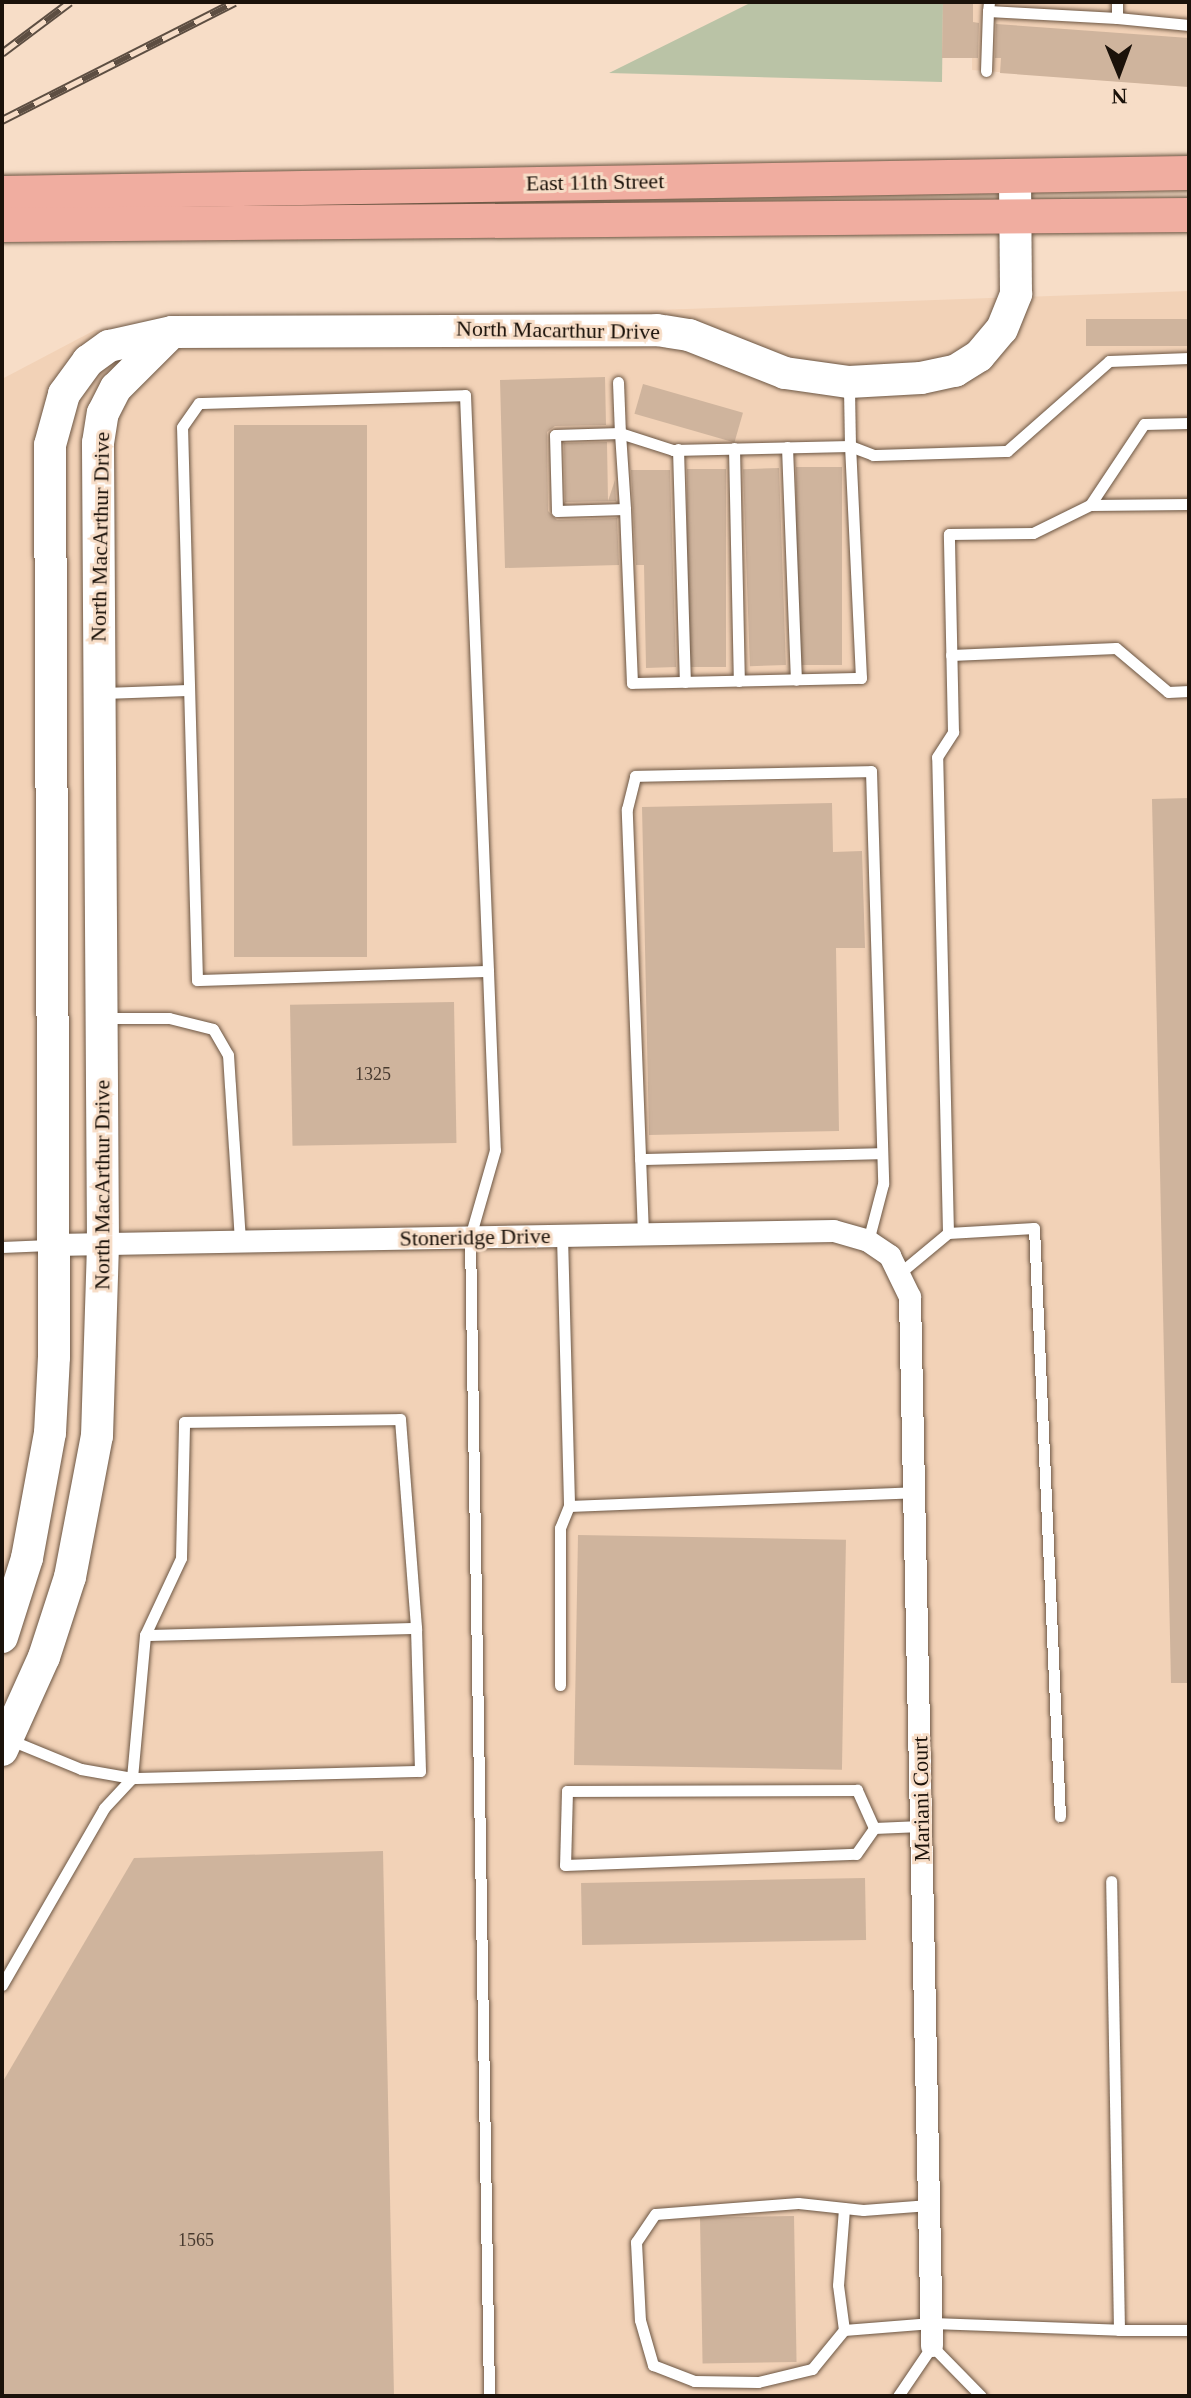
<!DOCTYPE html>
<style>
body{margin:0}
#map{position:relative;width:1191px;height:2398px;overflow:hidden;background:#f7ddc7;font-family:Georgia,serif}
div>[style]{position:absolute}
.built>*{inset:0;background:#f2d2b7}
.green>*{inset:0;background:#bac3a6}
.building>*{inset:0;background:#cfb49d;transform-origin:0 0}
.roads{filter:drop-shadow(0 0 2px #6c5643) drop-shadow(0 0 2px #6c5643)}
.lane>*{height:11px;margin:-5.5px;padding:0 5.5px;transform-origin:5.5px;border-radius:5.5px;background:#fff}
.street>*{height:22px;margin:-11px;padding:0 11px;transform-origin:11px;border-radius:11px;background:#fff}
.secondary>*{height:32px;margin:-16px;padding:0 16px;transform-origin:16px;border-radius:16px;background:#fff}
.primary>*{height:34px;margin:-17px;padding:0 17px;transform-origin:17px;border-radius:17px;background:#f0ada0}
.rail>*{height:9px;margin-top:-4.5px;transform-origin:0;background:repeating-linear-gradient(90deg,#f7ddc7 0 18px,#5d4e42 0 36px);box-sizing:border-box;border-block:2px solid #5d4e42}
span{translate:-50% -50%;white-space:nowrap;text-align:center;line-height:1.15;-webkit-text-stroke:6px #f7ddc7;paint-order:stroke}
.number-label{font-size:18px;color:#483a2f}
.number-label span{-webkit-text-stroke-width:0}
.street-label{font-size:22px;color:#1b120a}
.frame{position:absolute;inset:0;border:4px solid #1b120a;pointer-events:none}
.north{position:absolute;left:1079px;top:32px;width:80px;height:80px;-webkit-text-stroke:6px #f7ddc7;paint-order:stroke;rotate:179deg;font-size:22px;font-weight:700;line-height:32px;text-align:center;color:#1b120a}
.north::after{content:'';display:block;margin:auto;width:28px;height:36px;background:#1b120a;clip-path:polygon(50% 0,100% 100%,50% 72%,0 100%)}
</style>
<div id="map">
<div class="built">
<i style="clip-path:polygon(943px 2px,1189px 2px,1189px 87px,972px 70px,972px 58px,942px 58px)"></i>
<i style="clip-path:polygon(1189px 291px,1189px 2396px,2px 2396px,2px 379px,95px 330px)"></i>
</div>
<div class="green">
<i style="clip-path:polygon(752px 2px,943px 2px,942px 82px,609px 73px)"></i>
</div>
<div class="building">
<i style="clip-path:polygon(943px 2px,973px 2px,973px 22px,979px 23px,978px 58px,942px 58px)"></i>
<i style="clip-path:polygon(996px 24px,1189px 38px,1189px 87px,1000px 73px,1001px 58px,995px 58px)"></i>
<i style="left:1189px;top:319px;width:27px;height:103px;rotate:90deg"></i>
<i style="clip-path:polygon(605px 377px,606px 425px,555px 426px,547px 432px,548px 511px,557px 520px,617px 518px,619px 565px,505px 568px,500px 380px)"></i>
<i style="left:643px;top:384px;width:104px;height:31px;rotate:16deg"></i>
<i style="left:367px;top:425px;width:532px;height:133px;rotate:90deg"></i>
<i style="clip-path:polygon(607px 442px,608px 501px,615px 480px,616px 501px,565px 502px,564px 443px)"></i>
<i style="left:796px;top:467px;width:46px;height:198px"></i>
<i style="left:779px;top:468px;width:197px;height:36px;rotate:88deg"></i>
<i style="left:687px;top:469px;width:39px;height:198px"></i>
<i style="clip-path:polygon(631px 470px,670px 470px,676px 667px,646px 668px,644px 565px,636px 565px)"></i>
<i style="clip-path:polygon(1189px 798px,1189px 1683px,1171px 1683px,1152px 799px)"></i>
<i style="clip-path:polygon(832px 803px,833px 852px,862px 851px,865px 948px,836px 948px,839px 1131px,649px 1135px,642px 807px)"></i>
<i style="left:454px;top:1002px;width:141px;height:164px;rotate:89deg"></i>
<i style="left:578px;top:1535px;width:268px;height:230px;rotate:1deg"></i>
<i style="clip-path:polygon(383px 1851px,394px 2396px,2px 2396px,2px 2083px,134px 1858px)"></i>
<i style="left:865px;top:1878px;width:62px;height:284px;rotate:89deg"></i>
<i style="left:794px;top:2216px;width:146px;height:94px;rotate:89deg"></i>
</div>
<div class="roads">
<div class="lane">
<i style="left:989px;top:2px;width:9px;rotate:96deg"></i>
<i style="left:988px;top:11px;width:129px;rotate:3.1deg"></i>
<i style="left:1117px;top:2px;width:16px;rotate:90deg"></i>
<i style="left:1117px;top:18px;width:72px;rotate:5.6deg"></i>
<i style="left:986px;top:71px;width:60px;rotate:-88.1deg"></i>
<i style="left:618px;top:382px;width:51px;rotate:87.8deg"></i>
<i style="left:620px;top:433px;width:56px;rotate:17.8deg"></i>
<i style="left:673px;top:450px;width:177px;rotate:-1.3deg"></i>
<i style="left:850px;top:446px;width:60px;rotate:-91deg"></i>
<i style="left:1189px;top:423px;width:45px;rotate:178.7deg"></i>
<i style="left:1144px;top:424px;width:97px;rotate:123.7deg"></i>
<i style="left:1090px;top:505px;width:99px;rotate:-0.6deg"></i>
<i style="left:620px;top:433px;width:76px;rotate:86.2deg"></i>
<i style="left:625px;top:509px;width:68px;rotate:178.3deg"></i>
<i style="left:557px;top:511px;width:76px;rotate:-91.5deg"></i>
<i style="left:555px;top:435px;width:65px;rotate:-1.8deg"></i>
<i style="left:787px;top:447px;width:233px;rotate:87.8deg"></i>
<i style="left:734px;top:448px;width:233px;rotate:88.8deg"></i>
<i style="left:678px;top:449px;width:233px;rotate:88.3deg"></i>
<i style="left:625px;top:509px;width:174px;rotate:87.7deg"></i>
<i style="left:632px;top:683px;width:229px;rotate:-1.3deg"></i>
<i style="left:861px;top:678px;width:232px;rotate:-92.7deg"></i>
<i style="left:850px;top:446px;width:25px;rotate:21deg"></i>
<i style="left:873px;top:455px;width:134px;rotate:-1.7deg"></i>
<i style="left:1007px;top:451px;width:136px;rotate:-41.4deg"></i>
<i style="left:1109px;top:361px;width:80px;rotate:-2.1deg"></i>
<i style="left:951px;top:655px;width:165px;rotate:-2.4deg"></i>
<i style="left:1116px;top:648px;width:68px;rotate:40.2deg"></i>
<i style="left:1168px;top:692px;width:21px;rotate:-3deg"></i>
<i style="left:102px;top:693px;width:87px;rotate:-2deg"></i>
<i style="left:488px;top:971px;width:291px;rotate:178.2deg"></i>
<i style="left:197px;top:980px;width:553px;rotate:-91.55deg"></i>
<i style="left:182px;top:427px;width:29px;rotate:-55deg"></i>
<i style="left:199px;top:403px;width:266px;rotate:-1.7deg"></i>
<i style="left:465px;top:395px;width:576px;rotate:87.71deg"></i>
<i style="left:488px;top:971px;width:179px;rotate:87.8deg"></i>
<i style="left:495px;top:1150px;width:91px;rotate:106deg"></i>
<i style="left:470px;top:1237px;width:1159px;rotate:89.06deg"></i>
<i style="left:103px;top:1018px;width:66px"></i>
<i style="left:169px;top:1018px;width:45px;rotate:14deg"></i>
<i style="left:213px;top:1029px;width:30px;rotate:60deg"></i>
<i style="left:228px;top:1055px;width:186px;rotate:86.3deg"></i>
<i style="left:640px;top:1159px;width:242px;rotate:-1.4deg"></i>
<i style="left:948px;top:1233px;width:86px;rotate:-3.3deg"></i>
<i style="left:1034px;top:1228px;width:589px;rotate:87.47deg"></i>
<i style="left:643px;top:1234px;width:425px;rotate:-92.2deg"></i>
<i style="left:627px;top:809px;width:34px;rotate:-76deg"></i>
<i style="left:635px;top:776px;width:236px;rotate:-1.2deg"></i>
<i style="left:871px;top:771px;width:413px;rotate:88.3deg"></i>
<i style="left:883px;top:1184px;width:59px;rotate:104.7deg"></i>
<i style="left:562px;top:1236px;width:270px;rotate:88.5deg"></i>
<i style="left:569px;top:1506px;width:345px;rotate:-2.3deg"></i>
<i style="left:2px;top:1247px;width:47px;rotate:-2.4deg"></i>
<i style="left:901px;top:1272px;width:61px;rotate:-39.7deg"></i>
<i style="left:948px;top:1233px;width:476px;rotate:-91.3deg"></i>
<i style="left:937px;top:757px;width:30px;rotate:-57deg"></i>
<i style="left:953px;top:732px;width:198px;rotate:-91.2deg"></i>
<i style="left:949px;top:534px;width:84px;rotate:-0.7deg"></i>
<i style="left:1033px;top:533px;width:64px;rotate:-26.2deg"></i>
<i style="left:145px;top:1635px;width:85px;rotate:-64.9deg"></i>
<i style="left:181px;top:1558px;width:136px;rotate:-88.7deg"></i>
<i style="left:184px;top:1422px;width:216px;rotate:-0.8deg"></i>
<i style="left:400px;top:1419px;width:210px;rotate:85.6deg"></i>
<i style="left:560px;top:1685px;width:157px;rotate:-90deg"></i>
<i style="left:560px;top:1528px;width:24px;rotate:-68deg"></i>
<i style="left:874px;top:1828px;width:42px;rotate:-114.1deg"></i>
<i style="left:857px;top:1790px;width:290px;rotate:179.8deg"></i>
<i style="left:567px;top:1791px;width:74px;rotate:91.5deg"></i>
<i style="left:565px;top:1865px;width:291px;rotate:-2.2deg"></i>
<i style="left:856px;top:1854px;width:32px;rotate:-55deg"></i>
<i style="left:874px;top:1828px;width:47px;rotate:-2.4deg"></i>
<i style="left:2px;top:1985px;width:204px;rotate:-60deg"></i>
<i style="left:104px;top:1808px;width:41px;rotate:-47deg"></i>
<i style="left:132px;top:1778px;width:288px;rotate:-1.4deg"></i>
<i style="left:420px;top:1771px;width:143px;rotate:-91.6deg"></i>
<i style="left:416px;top:1628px;width:271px;rotate:178.5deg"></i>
<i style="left:145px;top:1635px;width:144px;rotate:95.2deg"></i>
<i style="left:132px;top:1778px;width:52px;rotate:-170deg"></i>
<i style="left:81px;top:1769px;width:79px;rotate:-157.7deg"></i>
<i style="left:929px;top:2205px;width:66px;rotate:175.7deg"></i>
<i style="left:863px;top:2210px;width:65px;rotate:-173.9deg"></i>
<i style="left:798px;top:2203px;width:143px;rotate:175.6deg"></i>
<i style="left:655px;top:2214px;width:34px;rotate:124deg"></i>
<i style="left:636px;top:2242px;width:78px;rotate:87.1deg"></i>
<i style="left:640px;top:2320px;width:47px;rotate:73.9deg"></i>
<i style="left:653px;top:2365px;width:44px;rotate:21.3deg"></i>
<i style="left:694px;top:2381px;width:64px;rotate:0.9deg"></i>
<i style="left:758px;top:2382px;width:56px;rotate:-13.5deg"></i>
<i style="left:812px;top:2369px;width:50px;rotate:-50.6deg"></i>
<i style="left:844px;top:2330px;width:88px;rotate:-4.5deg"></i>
<i style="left:932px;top:2323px;width:187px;rotate:2.1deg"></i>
<i style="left:1119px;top:2330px;width:449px;rotate:-91deg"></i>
<i style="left:844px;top:2330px;width:45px;rotate:-97.6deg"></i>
<i style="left:838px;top:2285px;width:77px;rotate:-85.5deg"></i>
<i style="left:1119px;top:2330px;width:70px"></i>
<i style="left:898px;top:2396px;width:60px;rotate:-55.8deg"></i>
<i style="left:932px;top:2346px;width:70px;rotate:45.6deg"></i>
</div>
<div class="street">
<i style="left:54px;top:1245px;width:780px;rotate:-1.03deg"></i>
<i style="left:834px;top:1231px;width:35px;rotate:16deg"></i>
<i style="left:868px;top:1241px;width:27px;rotate:34deg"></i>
<i style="left:890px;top:1256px;width:46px;rotate:64deg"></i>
<i style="left:910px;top:1297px;width:1049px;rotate:88.8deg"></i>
</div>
<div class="secondary">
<i style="left:2px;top:1637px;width:83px;rotate:-72.4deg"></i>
<i style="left:27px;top:1558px;width:127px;rotate:-79.6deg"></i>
<i style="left:50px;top:1433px;width:76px;rotate:-87deg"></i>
<i style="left:54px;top:1357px;width:912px;rotate:-90.25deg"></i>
<i style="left:50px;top:445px;width:53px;rotate:-74.6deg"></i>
<i style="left:64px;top:394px;width:41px;rotate:-54deg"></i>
<i style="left:88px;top:361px;width:26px;rotate:-36deg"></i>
<i style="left:109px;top:346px;width:65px;rotate:-12.5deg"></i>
<i style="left:172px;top:332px;width:485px;rotate:-0.2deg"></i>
<i style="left:657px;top:330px;width:32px;rotate:9deg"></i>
<i style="left:689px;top:335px;width:103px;rotate:21.6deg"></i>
<i style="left:785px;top:373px;width:65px;rotate:8deg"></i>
<i style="left:849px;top:382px;width:72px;rotate:-3.2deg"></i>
<i style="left:921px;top:378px;width:35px;rotate:-12deg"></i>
<i style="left:955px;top:371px;width:28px;rotate:-32deg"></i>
<i style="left:979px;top:356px;width:35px;rotate:-50deg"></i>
<i style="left:1002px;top:329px;width:38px;rotate:-68deg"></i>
<i style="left:1016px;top:294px;width:118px;rotate:-90.5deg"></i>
<i style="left:2px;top:1750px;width:102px;rotate:-65.7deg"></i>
<i style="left:44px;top:1657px;width:84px;rotate:-72deg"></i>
<i style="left:70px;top:1577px;width:144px;rotate:-79.2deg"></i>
<i style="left:97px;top:1436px;width:192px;rotate:-88.2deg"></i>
<i style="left:103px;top:1244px;width:801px;rotate:-90.36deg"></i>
<i style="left:98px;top:443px;width:30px;rotate:-81deg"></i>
<i style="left:103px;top:413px;width:28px;rotate:-63deg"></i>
<i style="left:116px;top:388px;width:79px;rotate:-45deg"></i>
</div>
<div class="primary">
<i style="left:2px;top:193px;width:1187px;rotate:-0.97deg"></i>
<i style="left:2px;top:225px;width:1187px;rotate:-0.48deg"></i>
</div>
</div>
<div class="rail">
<i style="left:2px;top:53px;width:85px;rotate:-36.9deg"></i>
<i style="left:2px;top:120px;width:261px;rotate:-26.9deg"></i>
</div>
<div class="number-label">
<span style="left:373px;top:1074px">1325</span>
<span style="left:196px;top:2240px">1565</span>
</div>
<div class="street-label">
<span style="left:595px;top:182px;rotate:-1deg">East 11th Street</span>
<span style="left:558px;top:330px;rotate:1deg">North Macarthur Drive</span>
<span style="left:100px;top:537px;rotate:-89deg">North MacArthur Drive</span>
<span style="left:102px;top:1185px;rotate:-90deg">North MacArthur Drive</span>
<span style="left:475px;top:1237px;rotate:-1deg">Stoneridge Drive</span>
<span style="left:921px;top:1799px;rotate:-91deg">Mariani Court</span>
</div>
<div class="frame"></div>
<div class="north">N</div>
</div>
